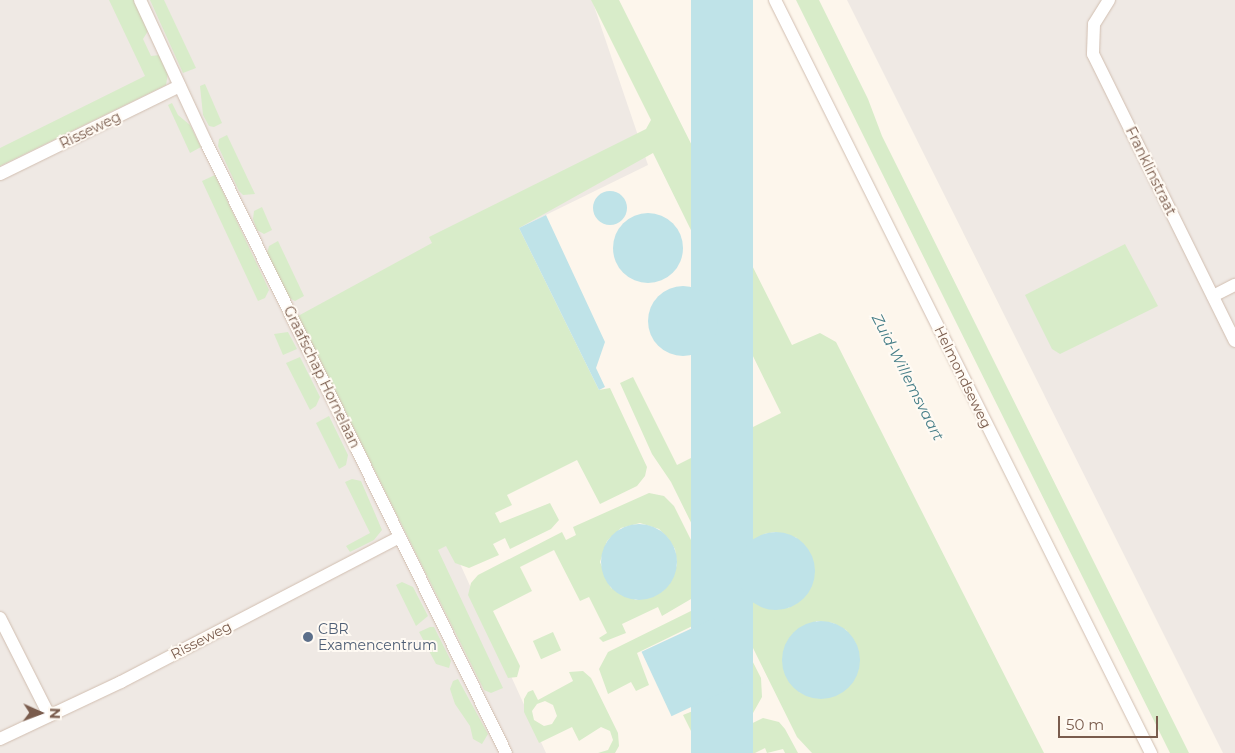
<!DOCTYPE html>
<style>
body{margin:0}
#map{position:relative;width:1235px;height:753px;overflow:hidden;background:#fdf6ec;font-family:Montserrat,sans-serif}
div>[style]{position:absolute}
.industrial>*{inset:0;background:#efe9e4}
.green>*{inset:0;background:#d8ecc9;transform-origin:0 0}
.water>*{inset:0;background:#bfe3e8;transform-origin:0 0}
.round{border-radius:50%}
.roads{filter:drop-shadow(0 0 1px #d1beb0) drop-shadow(0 0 1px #d1beb0)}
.minor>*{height:12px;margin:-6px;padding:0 6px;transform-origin:6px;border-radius:6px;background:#fff}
.dots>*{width:14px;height:14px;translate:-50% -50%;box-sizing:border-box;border:2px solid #fffaf3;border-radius:50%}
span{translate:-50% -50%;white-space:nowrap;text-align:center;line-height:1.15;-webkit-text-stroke:4px #fffaf3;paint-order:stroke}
.street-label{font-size:14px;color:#7a5c4d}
.service-label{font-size:14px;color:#4e5e75}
.left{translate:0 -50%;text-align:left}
.water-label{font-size:15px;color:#437c86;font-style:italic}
.north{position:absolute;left:15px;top:688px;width:50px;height:50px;-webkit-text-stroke:4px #fffaf3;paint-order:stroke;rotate:92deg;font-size:14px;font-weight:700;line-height:20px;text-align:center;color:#7a5c4d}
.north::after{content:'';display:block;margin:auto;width:18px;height:22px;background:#7a5c4d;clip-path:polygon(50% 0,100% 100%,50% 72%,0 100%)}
.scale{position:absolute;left:1058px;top:716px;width:100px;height:22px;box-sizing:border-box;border:2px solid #7a5c4d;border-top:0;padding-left:6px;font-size:15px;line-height:18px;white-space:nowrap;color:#7a5c4d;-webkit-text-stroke:4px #fffaf3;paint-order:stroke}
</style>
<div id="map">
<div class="industrial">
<i style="clip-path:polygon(0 0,592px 0,648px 165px,346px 313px,546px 753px,0 753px)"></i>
<i style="clip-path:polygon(847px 0,1235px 0,1235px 753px,1223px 753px)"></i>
</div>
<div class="green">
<i style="clip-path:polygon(109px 0,134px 0,148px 31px,143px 39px,151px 56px,160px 55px,168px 73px,166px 85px,0 166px,0 148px,145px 76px)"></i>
<i style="clip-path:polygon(150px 0,164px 0,196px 68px,183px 73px)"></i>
<i style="clip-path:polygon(evenodd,591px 0,619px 0,792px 345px,820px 333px,836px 342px,1044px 753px,812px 753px,797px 737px,671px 482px,652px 454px,620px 383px,633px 377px,677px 465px,781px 413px,653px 153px,519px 228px,599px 390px,610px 388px,647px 467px,645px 476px,637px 486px,600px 504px,577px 460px,507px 495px,512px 505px,495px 513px,500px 523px,550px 503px,559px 520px,551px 529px,510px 549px,505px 538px,493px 544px,499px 555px,469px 568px,455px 563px,446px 546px,438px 550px,503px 688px,491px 693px,484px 690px,298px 316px,432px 243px,429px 237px,646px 129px,651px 120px,591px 0,775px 532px,797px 538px,800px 601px,788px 608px,739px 580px,738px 563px,746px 547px,764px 534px,775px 532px,591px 0,816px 621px,833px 623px,846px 630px,856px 644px,859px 658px,852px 682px,842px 692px,823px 698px,799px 692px,816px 621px)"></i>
<i style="clip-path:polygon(796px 0,819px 0,868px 99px,882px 136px,1189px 753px,1170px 753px)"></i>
<i style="clip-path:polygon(205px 84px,222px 123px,214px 127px,209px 126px,203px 115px,200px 86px)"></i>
<i style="clip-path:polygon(172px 103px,178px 115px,190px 125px,201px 147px,190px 153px,168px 105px)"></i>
<i style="clip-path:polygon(227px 135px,255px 194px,243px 195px,239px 191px,218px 146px,219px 139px)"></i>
<i style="clip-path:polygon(215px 175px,269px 290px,265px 298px,258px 301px,202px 181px)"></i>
<i style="clip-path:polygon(262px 207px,272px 230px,264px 234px,257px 230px,253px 219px,254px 211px)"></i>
<i style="clip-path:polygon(278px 241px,304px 296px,295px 301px,289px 298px,267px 253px,269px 246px)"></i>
<i style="clip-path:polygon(1125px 244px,1158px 306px,1060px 354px,1052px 349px,1025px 295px)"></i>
<i style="clip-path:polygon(288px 332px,297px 349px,283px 355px,274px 334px)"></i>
<i style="clip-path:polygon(300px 357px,320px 397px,316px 406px,310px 410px,286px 363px)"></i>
<i style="clip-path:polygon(329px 416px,348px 455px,346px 465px,339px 469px,316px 423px)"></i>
<i style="clip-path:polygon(352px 479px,361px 481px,382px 530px,374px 540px,350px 552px,346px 546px,370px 533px,345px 482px)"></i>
<i style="clip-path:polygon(evenodd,649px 493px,664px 496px,674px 506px,706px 570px,708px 581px,703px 592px,662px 616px,658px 607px,622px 624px,626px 633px,603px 642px,599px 638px,607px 633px,589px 597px,580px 601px,554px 550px,520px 567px,532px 591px,493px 611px,520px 666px,517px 677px,508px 678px,468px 595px,471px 583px,478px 575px,562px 532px,566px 540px,576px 535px,573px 527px,649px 493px,640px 523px,659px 529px,667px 537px,675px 549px,677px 565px,666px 588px,660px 593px,636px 600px,611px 588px,600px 562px,607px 541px,621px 528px,640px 523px)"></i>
<i style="clip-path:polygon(402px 582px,413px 587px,428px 616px,416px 626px,396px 585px)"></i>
<i style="clip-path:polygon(712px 604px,728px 613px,761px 678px,762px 697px,753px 713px,696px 741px,683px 715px,708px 705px,749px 682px,726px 631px,715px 615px,637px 653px,649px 685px,636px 691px,631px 682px,608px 694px,599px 669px,608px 652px,699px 607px)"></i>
<i style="clip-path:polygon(430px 627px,434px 627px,451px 661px,449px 668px,436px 664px,419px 632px)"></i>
<i style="left:553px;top:632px;width:20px;height:22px;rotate:66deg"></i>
<i style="clip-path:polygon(evenodd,583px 671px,591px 678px,618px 733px,619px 746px,615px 753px,598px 753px,608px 750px,613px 740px,610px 731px,601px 727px,579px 741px,572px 727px,539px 743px,524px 712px,524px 699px,528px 692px,533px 690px,538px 700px,573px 681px,569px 672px,583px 671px,545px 701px,553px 705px,557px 716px,552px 724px,544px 726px,534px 720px,532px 711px,537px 704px,545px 701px)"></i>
<i style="clip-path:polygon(458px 679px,488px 734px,482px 744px,473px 739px,470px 726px,455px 704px,450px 689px,453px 681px)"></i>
<i style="clip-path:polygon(763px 718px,779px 722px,785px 729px,798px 753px,785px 753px,783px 749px,767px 753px,765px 748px,755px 753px,691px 753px)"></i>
</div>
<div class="water">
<i style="left:691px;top:0;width:62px;height:842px"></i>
<i class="round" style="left:593px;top:191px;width:34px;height:34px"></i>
<i class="round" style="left:613px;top:213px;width:70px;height:70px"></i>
<i style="clip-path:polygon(546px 215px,605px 342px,596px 368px,605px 387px,599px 390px,519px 228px)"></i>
<i class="round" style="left:648px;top:286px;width:70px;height:70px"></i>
<i class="round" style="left:601px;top:524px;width:76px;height:76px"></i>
<i class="round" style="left:737px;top:532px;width:78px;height:78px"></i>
<i style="left:714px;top:618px;width:71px;height:80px;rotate:65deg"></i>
<i class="round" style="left:782px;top:621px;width:78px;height:78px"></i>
</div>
<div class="roads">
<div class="minor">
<i style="left:140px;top:0;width:157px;rotate:65.1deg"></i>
<i style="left:206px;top:142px;width:681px;rotate:63.85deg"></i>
<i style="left:775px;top:0;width:842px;rotate:63.47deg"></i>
<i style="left:1109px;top:0;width:28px;rotate:122deg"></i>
<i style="left:1094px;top:24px;width:30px;rotate:92deg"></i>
<i style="left:1093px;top:54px;width:320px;rotate:63.7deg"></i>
<i style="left:0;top:174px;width:200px;rotate:-26.1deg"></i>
<i style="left:1213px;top:296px;width:25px;rotate:-27deg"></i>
<i style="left:0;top:618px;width:109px;rotate:63.2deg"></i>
<i style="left:0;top:739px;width:134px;rotate:-25.2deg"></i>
<i style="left:121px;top:682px;width:314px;rotate:-27.5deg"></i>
</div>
</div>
<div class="dots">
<i style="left:308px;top:637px;background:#5c6f8a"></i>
</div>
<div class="street-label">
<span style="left:90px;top:130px;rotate:-26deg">Risseweg</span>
<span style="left:1151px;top:171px;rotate:64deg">Franklinstraat</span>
<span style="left:322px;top:377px;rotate:64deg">Graafschap Hornelaan</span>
<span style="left:963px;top:377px;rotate:64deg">Helmondseweg</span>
<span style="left:201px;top:640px;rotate:-27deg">Risseweg</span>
</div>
<div class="service-label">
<span class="left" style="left:318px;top:637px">CBR<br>Examencentrum</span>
</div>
<div class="water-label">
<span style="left:908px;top:377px;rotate:63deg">Zuid-Willemsvaart</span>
</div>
<div class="north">N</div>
<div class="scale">50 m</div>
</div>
